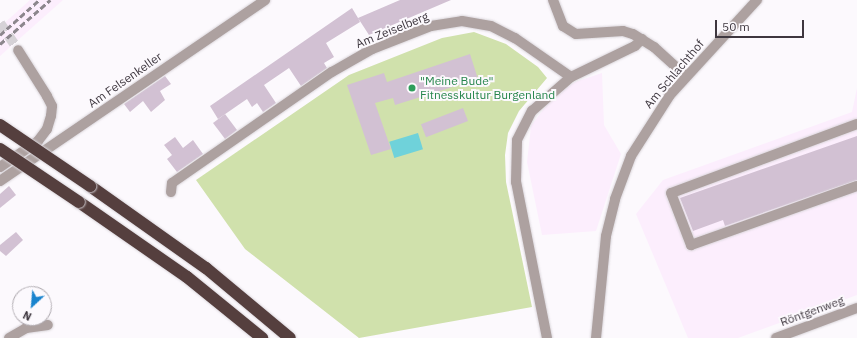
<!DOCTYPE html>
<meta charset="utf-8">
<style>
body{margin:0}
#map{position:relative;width:857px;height:338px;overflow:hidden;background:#fcf9fd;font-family:"IBM Plex Sans",sans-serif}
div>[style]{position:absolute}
.built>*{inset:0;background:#fceefd}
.green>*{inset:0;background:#d0e1ac}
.water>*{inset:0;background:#6fd2da;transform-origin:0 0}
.building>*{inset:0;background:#d2c1d3;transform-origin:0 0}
.minor-tunnel>*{height:10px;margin-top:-5px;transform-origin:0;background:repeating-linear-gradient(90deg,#d6d2d7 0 10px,transparent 0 15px)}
.roads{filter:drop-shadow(0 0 1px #dad6db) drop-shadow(0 0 1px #dad6db)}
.minor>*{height:10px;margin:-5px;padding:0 5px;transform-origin:5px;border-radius:5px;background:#ada1a0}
.highway>*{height:12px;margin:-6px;padding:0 6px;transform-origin:6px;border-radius:6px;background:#553f3e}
.rail>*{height:3px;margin-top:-1.5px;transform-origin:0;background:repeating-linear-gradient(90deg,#8c868d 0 6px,transparent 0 9px)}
.bridges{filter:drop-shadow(0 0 1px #dad6db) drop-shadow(0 0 1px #dad6db)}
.highway-bridge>*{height:12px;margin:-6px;padding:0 6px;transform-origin:6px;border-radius:6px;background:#553f3e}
.dots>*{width:11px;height:11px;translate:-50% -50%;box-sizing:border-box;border:2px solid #fcf9fd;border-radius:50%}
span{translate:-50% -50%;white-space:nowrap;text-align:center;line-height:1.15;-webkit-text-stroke:4px #fcf9fd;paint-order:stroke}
.street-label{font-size:12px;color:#3e373f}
.leisure-label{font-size:12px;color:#27864d}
.left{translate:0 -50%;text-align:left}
.north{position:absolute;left:12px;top:286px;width:40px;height:40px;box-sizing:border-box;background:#fcf9fd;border:1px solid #b0abb1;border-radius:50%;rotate:206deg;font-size:11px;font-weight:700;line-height:16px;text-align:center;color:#3e373f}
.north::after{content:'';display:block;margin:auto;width:14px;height:18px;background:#1a84ce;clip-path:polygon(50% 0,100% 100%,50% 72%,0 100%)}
.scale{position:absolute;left:715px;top:20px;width:89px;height:18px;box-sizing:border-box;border:2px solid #3e373f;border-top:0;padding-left:5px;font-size:12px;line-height:14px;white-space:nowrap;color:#3e373f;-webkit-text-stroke:3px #fcf9fd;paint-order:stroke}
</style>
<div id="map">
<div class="built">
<i style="clip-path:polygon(30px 0,63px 0,0 56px,0 27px)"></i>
<i style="clip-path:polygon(602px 73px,604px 125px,621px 154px,596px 231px,542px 235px,527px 162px,531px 126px,551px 99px,575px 82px)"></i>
<i style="clip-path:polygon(857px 88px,857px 295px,738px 338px,688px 338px,636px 214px,663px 180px,852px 112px)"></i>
</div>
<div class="green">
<i style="clip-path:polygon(474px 32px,506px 44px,538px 67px,547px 78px,519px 111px,508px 133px,505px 155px,506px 182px,532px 307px,359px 338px,245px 249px,196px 180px,349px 75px,442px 38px)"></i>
</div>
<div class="water">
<i style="left:418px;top:133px;width:17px;height:30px;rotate:73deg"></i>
</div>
<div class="building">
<i style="clip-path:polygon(400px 0,451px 0,369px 35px,358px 18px,360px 22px,326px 43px,334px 57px,324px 63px,327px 68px,301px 86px,289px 68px,264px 85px,276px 103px,263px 112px,257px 103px,252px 107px,247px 99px,218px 119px,210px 106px,352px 8px,358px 18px)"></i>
<i style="clip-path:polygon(470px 54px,478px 79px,395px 105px,393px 98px,375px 103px,391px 149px,371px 155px,347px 85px,384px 73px,387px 82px)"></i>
<i style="clip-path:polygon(165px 76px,171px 84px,160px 91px,165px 100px,151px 112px,143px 101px,130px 112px,124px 104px)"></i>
<i style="left:463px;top:108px;width:14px;height:45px;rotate:69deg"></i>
<i style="left:225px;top:114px;width:20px;height:15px;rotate:53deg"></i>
<i style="clip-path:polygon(857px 136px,857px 180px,725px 226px,723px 220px,693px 231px,680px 198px)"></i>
<i style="clip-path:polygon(175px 137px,183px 148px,193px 140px,203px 154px,177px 172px,167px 159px,172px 155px,164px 145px)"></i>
<i style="clip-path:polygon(9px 186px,16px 195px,0 208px,0 194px)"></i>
<i style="clip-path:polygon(16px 232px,23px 240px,6px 256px,0 251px,0 245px)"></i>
</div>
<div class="minor-tunnel">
<i style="left:0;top:23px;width:32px;rotate:56deg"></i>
</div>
<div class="roads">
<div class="minor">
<i style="left:553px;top:0;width:28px;rotate:69deg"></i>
<i style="left:563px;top:26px;width:15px;rotate:32deg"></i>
<i style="left:576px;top:34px;width:47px;rotate:-3.7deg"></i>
<i style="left:623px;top:31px;width:10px;rotate:17deg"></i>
<i style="left:633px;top:34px;width:25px;rotate:32deg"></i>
<i style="left:654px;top:47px;width:43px;rotate:42.2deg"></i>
<i style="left:857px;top:124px;width:198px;rotate:159.6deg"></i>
<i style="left:671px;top:193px;width:56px;rotate:69deg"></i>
<i style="left:691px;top:245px;width:176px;rotate:-19.6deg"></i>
<i style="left:0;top:167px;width:46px;rotate:-34.4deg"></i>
<i style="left:38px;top:141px;width:15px;rotate:-53deg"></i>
<i style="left:47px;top:129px;width:14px;rotate:-73deg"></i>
<i style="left:51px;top:116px;width:10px;rotate:-84deg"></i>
<i style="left:52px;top:106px;width:11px;rotate:-117deg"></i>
<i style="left:47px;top:96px;width:54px;rotate:-122.2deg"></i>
<i style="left:0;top:181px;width:321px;rotate:-34.3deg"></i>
<i style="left:171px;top:192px;width:9px;rotate:-84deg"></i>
<i style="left:172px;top:183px;width:195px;rotate:-34.8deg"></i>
<i style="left:332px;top:72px;width:46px;rotate:-29.9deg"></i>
<i style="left:372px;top:49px;width:63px;rotate:-21.3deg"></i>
<i style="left:431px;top:26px;width:31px;rotate:-9deg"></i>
<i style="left:462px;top:21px;width:29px;rotate:10deg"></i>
<i style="left:491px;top:26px;width:27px;rotate:27deg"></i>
<i style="left:515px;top:38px;width:68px;rotate:34.9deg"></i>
<i style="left:571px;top:77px;width:71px;rotate:-25.8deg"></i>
<i style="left:635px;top:46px;width:10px;rotate:-45deg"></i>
<i style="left:9px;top:338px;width:20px;rotate:-30deg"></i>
<i style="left:26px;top:328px;width:22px;rotate:-8deg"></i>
<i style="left:547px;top:338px;width:159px;rotate:-101.2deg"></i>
<i style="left:516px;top:182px;width:42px;rotate:-88.6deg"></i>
<i style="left:517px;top:140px;width:33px;rotate:-63deg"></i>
<i style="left:532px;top:111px;width:52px;rotate:-41.1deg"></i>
<i style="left:596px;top:338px;width:102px;rotate:-84.4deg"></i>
<i style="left:606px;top:236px;width:38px;rotate:-76deg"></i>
<i style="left:615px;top:199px;width:46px;rotate:-69.6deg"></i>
<i style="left:631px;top:156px;width:72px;rotate:-57.4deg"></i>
<i style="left:670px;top:95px;width:129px;rotate:-47.5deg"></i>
<i style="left:776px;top:338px;width:86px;rotate:-20.3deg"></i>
</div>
<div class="highway">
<i style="left:90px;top:186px;width:142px;rotate:35.3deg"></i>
<i style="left:206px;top:268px;width:109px;rotate:39.8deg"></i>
<i style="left:79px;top:202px;width:131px;rotate:34.8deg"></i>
<i style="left:187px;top:277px;width:97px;rotate:39.1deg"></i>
</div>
</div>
<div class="rail">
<i style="left:0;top:35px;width:52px;rotate:-41.9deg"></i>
<i style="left:0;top:44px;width:67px;rotate:-41.3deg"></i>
</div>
<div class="bridges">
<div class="highway-bridge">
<i style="left:0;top:125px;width:109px;rotate:34.1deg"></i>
<i style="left:0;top:149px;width:95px;rotate:33.9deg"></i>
</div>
</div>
<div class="dots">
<i style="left:412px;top:88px;background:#2e9e5b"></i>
</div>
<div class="street-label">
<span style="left:392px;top:30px;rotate:-22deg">Am Zeiselberg</span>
<span style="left:674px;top:74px;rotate:-50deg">Am Schlachthof</span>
<span style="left:125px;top:80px;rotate:-35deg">Am Felsenkeller</span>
<span style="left:812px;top:311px;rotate:-20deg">Röntgenweg</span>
</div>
<div class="leisure-label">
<span class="left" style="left:420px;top:88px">"Meine Bude"<br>Fitnesskultur Burgenland</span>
</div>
<div class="north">N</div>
<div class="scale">50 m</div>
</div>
